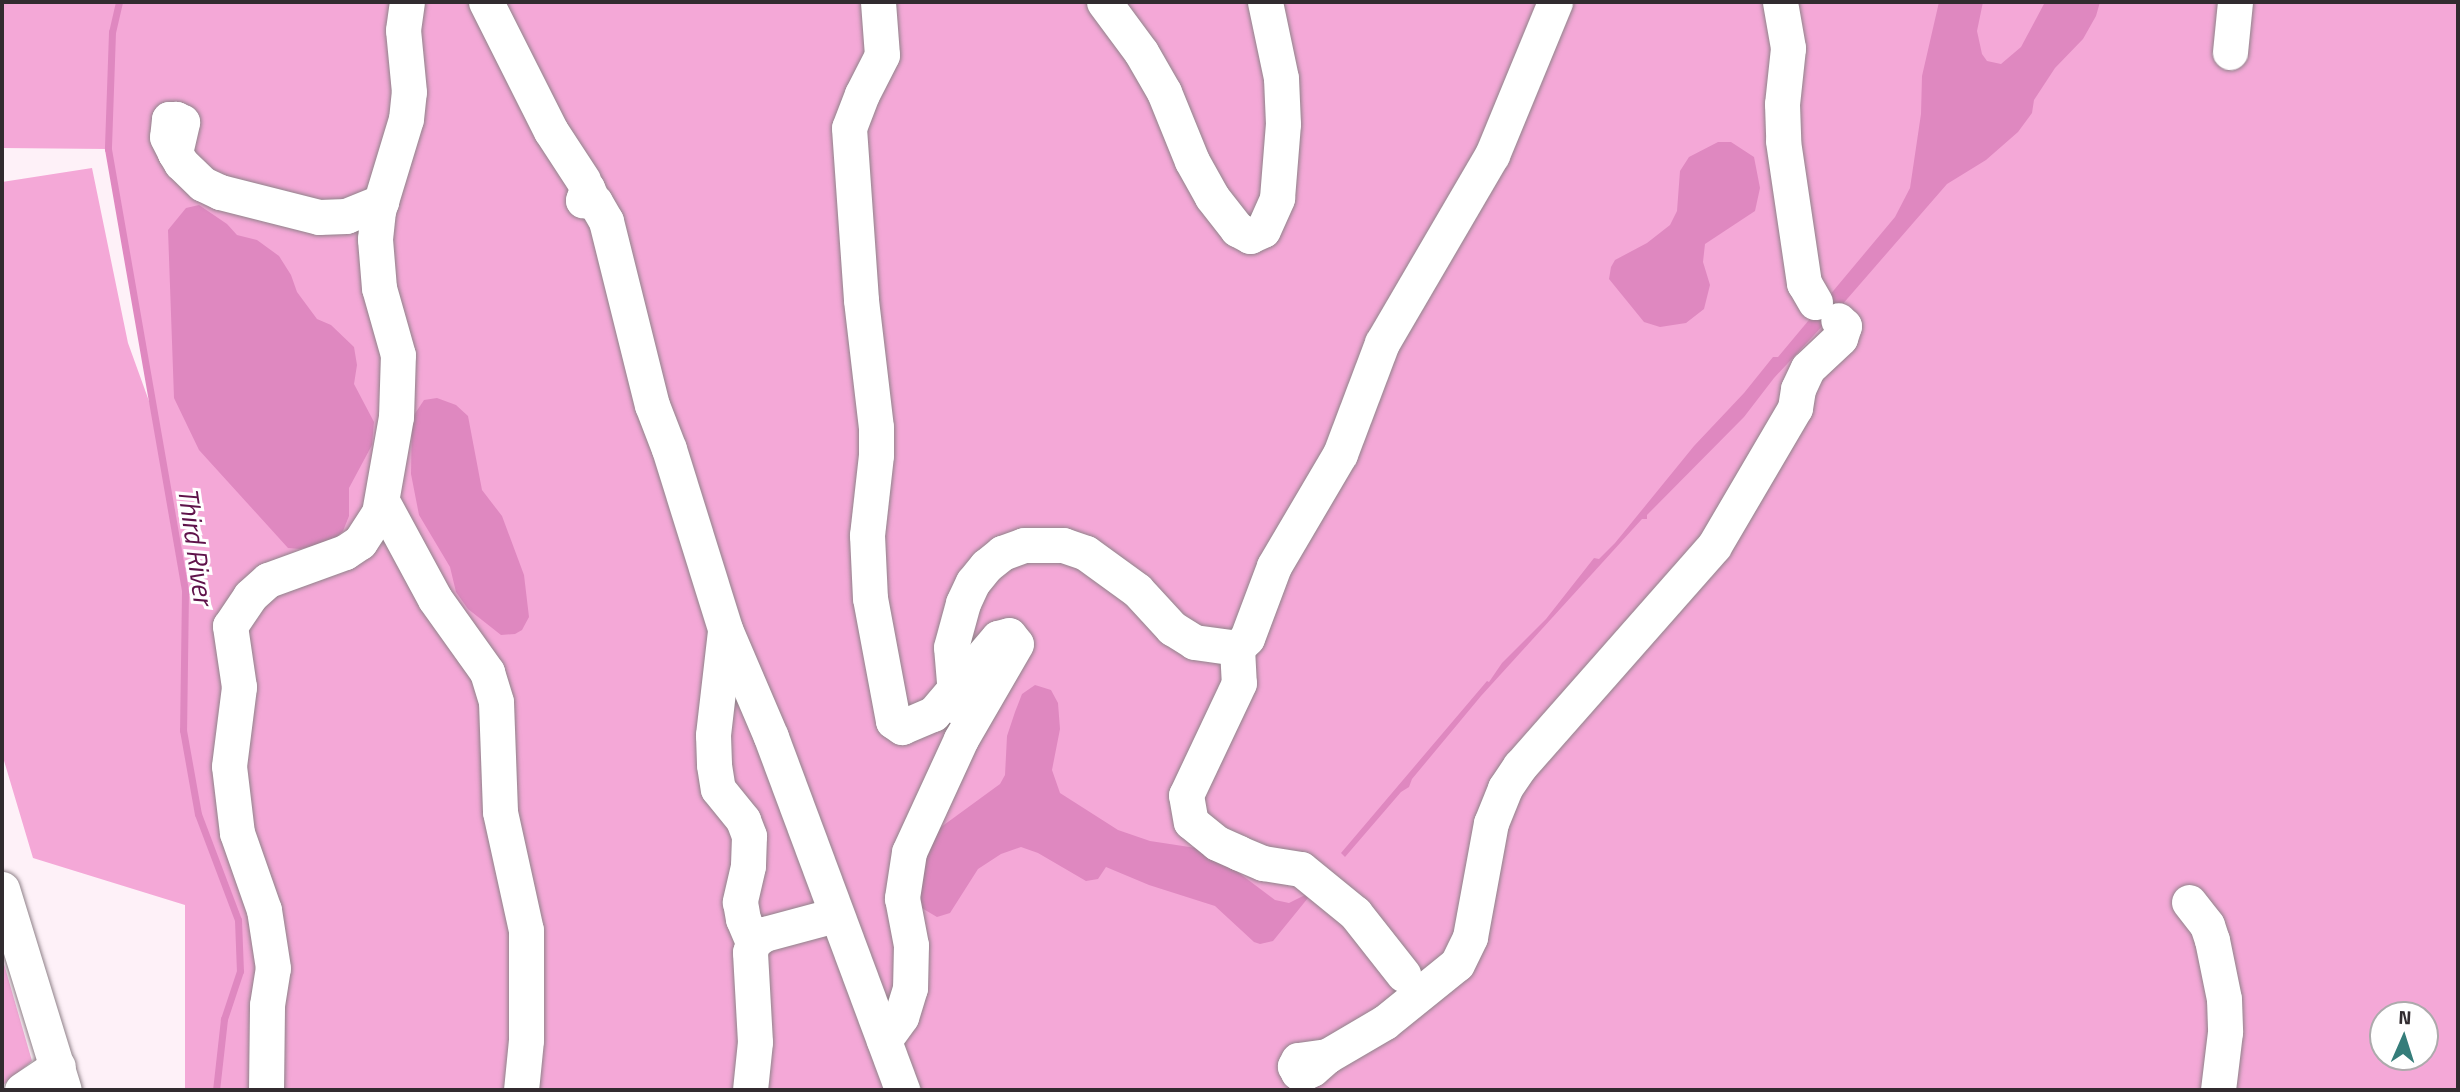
<!DOCTYPE html>
<style>
body{margin:0}
#map{position:relative;width:2460px;height:1092px;overflow:hidden;background:#fef1f8;font-family:"Titillium Web",sans-serif}
div>[style]{position:absolute}
.green>*{inset:0;background:#f4a8d7}
.water>*{inset:0;background:#df88c0}
.stream>*{height:7px;margin:-3.5px;padding:0 3.5px;transform-origin:3.5px;border-radius:3.5px;background:#df88c0}
.roads{filter:drop-shadow(0 0 2px #8f8289) drop-shadow(0 0 2px #8f8289)}
.minor>*{height:35px;margin:-17.5px;padding:0 17.5px;transform-origin:17.5px;border-radius:17.5px;background:#fff}
span{translate:-50% -50%;white-space:nowrap;text-align:center;line-height:1.15;-webkit-text-stroke:6px #fff;paint-order:stroke}
.water-label{font-size:28px;color:#5f124a;font-style:italic}
.frame{position:absolute;inset:0;border:4px solid #312b2f;pointer-events:none}
.north{position:absolute;left:2369px;top:1001px;width:70px;height:70px;box-sizing:border-box;background:#fff;border:2px solid #adaaac;border-radius:50%;rotate:3deg;font-size:19px;font-weight:700;line-height:28px;text-align:center;color:#312b2f}
.north::after{content:'';display:block;margin:auto;width:24px;height:32px;background:#357d7a;clip-path:polygon(50% 0,100% 100%,50% 72%,0 100%)}
</style>
<div id="map">
<div class="green">
<i style="clip-path:polygon(evenodd,2px 2px,2458px 2px,2458px 1090px,185px 1090px,185px 905px,33px 858px,2px 754px,2px 182px,92px 168px,128px 343px,154px 415px,108px 149px,2px 148px,2px 2px,2383px 1015px,2425px 1015px,2425px 1057px,2383px 1057px,2383px 1015px)"></i>
<i style="clip-path:polygon(2px 957px,32px 1061px,2px 1086px)"></i>
</div>
<div class="water">
<i style="clip-path:polygon(1939px 2px,1983px 2px,1977px 31px,1982px 54px,1987px 61px,2001px 64px,2021px 47px,2045px 2px,2100px 2px,2096px 16px,2083px 39px,2055px 68px,2034px 100px,2032px 113px,2018px 132px,1986px 160px,1947px 184px,1841px 306px,1774px 378px,1744px 417px,1647px 515px,1647px 519px,1642px 519px,1481px 696px,1412px 779px,1409px 787px,1401px 792px,1345px 857px,1341px 853px,1487px 681px,1489px 682px,1502px 663px,1546px 619px,1594px 558px,1599px 559px,1615px 543px,1694px 446px,1744px 393px,1773px 357px,1778px 357px,1895px 217px,1910px 188px,1921px 114px,1922px 76px)"></i>
<i style="clip-path:polygon(1718px 142px,1731px 142px,1754px 157px,1760px 188px,1755px 211px,1705px 244px,1703px 262px,1710px 285px,1704px 309px,1686px 323px,1660px 327px,1644px 322px,1609px 279px,1611px 267px,1615px 260px,1647px 243px,1670px 225px,1677px 211px,1680px 171px,1689px 157px)"></i>
<i style="clip-path:polygon(199px 205px,227px 224px,237px 235px,257px 240px,279px 256px,291px 275px,297px 292px,317px 319px,331px 325px,354px 347px,357px 365px,354px 384px,374px 422px,372px 445px,349px 488px,349px 516px,343px 531px,331px 542px,300px 549px,288px 548px,199px 450px,174px 398px,168px 230px,186px 208px)"></i>
<i style="clip-path:polygon(437px 398px,456px 405px,468px 416px,482px 490px,502px 516px,524px 575px,529px 617px,522px 630px,515px 634px,501px 635px,468px 609px,456px 592px,450px 567px,419px 515px,411px 474px,412px 418px,424px 400px)"></i>
<i style="clip-path:polygon(1035px 685px,1051px 690px,1058px 703px,1060px 729px,1052px 770px,1060px 793px,1118px 830px,1150px 841px,1196px 848px,1231px 867px,1275px 900px,1289px 903px,1305px 895px,1308px 898px,1273px 941px,1260px 944px,1254px 942px,1215px 906px,1149px 885px,1106px 867px,1098px 879px,1086px 881px,1038px 853px,1021px 847px,1001px 854px,978px 869px,950px 913px,937px 917px,920px 907px,917px 897px,919px 871px,937px 830px,1000px 784px,1005px 775px,1007px 736px,1015px 712px,1022px 694px)"></i>
</div>
<div class="stream">
<i style="left:119px;top:2px;width:31px;rotate:103deg"></i>
<i style="left:112px;top:32px;width:117px;rotate:92deg"></i>
<i style="left:108px;top:149px;width:450px;rotate:80.1deg"></i>
<i style="left:185px;top:592px;width:138px;rotate:90.8deg"></i>
<i style="left:183px;top:730px;width:85px;rotate:79.9deg"></i>
<i style="left:198px;top:814px;width:113px;rotate:69.3deg"></i>
<i style="left:238px;top:920px;width:51px;rotate:87.8deg"></i>
<i style="left:240px;top:971px;width:51px;rotate:108.4deg"></i>
<i style="left:224px;top:1019px;width:71px;rotate:96.4deg"></i>
</div>
<div class="roads">
<div class="minor">
<i style="left:486px;top:2px;width:144px;rotate:63.3deg"></i>
<i style="left:551px;top:131px;width:59px;rotate:56.9deg"></i>
<i style="left:878px;top:2px;width:53px;rotate:85.7deg"></i>
<i style="left:882px;top:55px;width:44px;rotate:117.1deg"></i>
<i style="left:862px;top:94px;width:36px;rotate:111deg"></i>
<i style="left:849px;top:128px;width:172px;rotate:86deg"></i>
<i style="left:861px;top:300px;width:128px;rotate:83.3deg"></i>
<i style="left:876px;top:427px;width:28px;rotate:90deg"></i>
<i style="left:876px;top:455px;width:81px;rotate:96.4deg"></i>
<i style="left:867px;top:535px;width:63px;rotate:87.3deg"></i>
<i style="left:870px;top:598px;width:125px;rotate:79.4deg"></i>
<i style="left:893px;top:721px;width:11px;rotate:34deg"></i>
<i style="left:902px;top:727px;width:34px;rotate:-23deg"></i>
<i style="left:933px;top:714px;width:100px;rotate:-49.5deg"></i>
<i style="left:998px;top:638px;width:11px;rotate:-15deg"></i>
<i style="left:1009px;top:635px;width:11px;rotate:52deg"></i>
<i style="left:1016px;top:644px;width:110px;rotate:120.1deg"></i>
<i style="left:961px;top:739px;width:124px;rotate:114.7deg"></i>
<i style="left:909px;top:852px;width:47px;rotate:98.7deg"></i>
<i style="left:902px;top:898px;width:48px;rotate:79.2deg"></i>
<i style="left:911px;top:945px;width:43px;rotate:91.3deg"></i>
<i style="left:910px;top:988px;width:30px;rotate:107deg"></i>
<i style="left:901px;top:1017px;width:29px;rotate:126deg"></i>
<i style="left:1104px;top:2px;width:62px;rotate:53.5deg"></i>
<i style="left:1141px;top:52px;width:46px;rotate:60.1deg"></i>
<i style="left:1164px;top:92px;width:74px;rotate:67.9deg"></i>
<i style="left:1192px;top:161px;width:41px;rotate:60.9deg"></i>
<i style="left:1212px;top:197px;width:41px;rotate:52deg"></i>
<i style="left:1237px;top:229px;width:15px;rotate:28deg"></i>
<i style="left:1250px;top:236px;width:14px;rotate:-25deg"></i>
<i style="left:1263px;top:230px;width:35px;rotate:-66deg"></i>
<i style="left:1277px;top:198px;width:74px;rotate:-85.4deg"></i>
<i style="left:1283px;top:124px;width:46px;rotate:-92.5deg"></i>
<i style="left:1281px;top:78px;width:78px;rotate:-101.9deg"></i>
<i style="left:1780px;top:2px;width:47px;rotate:80.1deg"></i>
<i style="left:1788px;top:48px;width:56px;rotate:96.1deg"></i>
<i style="left:1782px;top:104px;width:37px;rotate:88deg"></i>
<i style="left:1783px;top:141px;width:144px;rotate:81.6deg"></i>
<i style="left:1804px;top:283px;width:22px;rotate:60deg"></i>
<i style="left:2230px;top:52px;width:50px;rotate:-84.3deg"></i>
<i style="left:175px;top:153px;width:32px;rotate:-77deg"></i>
<i style="left:182px;top:122px;width:7px;rotate:-153deg"></i>
<i style="left:176px;top:119px;width:7px;rotate:180deg"></i>
<i style="left:169px;top:119px;width:18px;rotate:96deg"></i>
<i style="left:167px;top:137px;width:18px;rotate:63deg"></i>
<i style="left:175px;top:153px;width:12px;rotate:59deg"></i>
<i style="left:181px;top:163px;width:30px;rotate:44deg"></i>
<i style="left:203px;top:184px;width:19px;rotate:25deg"></i>
<i style="left:220px;top:192px;width:102px;rotate:14.2deg"></i>
<i style="left:319px;top:217px;width:27px;rotate:-2deg"></i>
<i style="left:346px;top:216px;width:38px;rotate:-22deg"></i>
<i style="left:591px;top:197px;width:10px;rotate:-114deg"></i>
<i style="left:587px;top:188px;width:13px;rotate:108deg"></i>
<i style="left:583px;top:200px;width:12px;rotate:9deg"></i>
<i style="left:595px;top:202px;width:22px;rotate:60deg"></i>
<i style="left:606px;top:221px;width:190px;rotate:76deg"></i>
<i style="left:652px;top:405px;width:47px;rotate:68.9deg"></i>
<i style="left:669px;top:449px;width:189px;rotate:72.7deg"></i>
<i style="left:725px;top:629px;width:117px;rotate:66.9deg"></i>
<i style="left:771px;top:737px;width:377px;rotate:69.6deg"></i>
<i style="left:382px;top:501px;width:111px;rotate:61.6deg"></i>
<i style="left:435px;top:599px;width:90px;rotate:54.5deg"></i>
<i style="left:487px;top:672px;width:31px;rotate:73deg"></i>
<i style="left:496px;top:702px;width:110px;rotate:87.9deg"></i>
<i style="left:500px;top:812px;width:121px;rotate:77.6deg"></i>
<i style="left:526px;top:930px;width:110px;rotate:90deg"></i>
<i style="left:526px;top:1040px;width:50px;rotate:95.7deg"></i>
<i style="left:725px;top:631px;width:105px;rotate:96.6deg"></i>
<i style="left:713px;top:735px;width:30px;rotate:88deg"></i>
<i style="left:714px;top:765px;width:24px;rotate:81deg"></i>
<i style="left:718px;top:789px;width:40px;rotate:51deg"></i>
<i style="left:743px;top:820px;width:17px;rotate:69deg"></i>
<i style="left:749px;top:836px;width:30px;rotate:92deg"></i>
<i style="left:748px;top:866px;width:37px;rotate:103deg"></i>
<i style="left:740px;top:902px;width:17px;rotate:80deg"></i>
<i style="left:743px;top:919px;width:25px;rotate:67deg"></i>
<i style="left:1237px;top:648px;width:14px;rotate:-45deg"></i>
<i style="left:1247px;top:638px;width:77px;rotate:-69.4deg"></i>
<i style="left:1274px;top:566px;width:130px;rotate:-59.5deg"></i>
<i style="left:1340px;top:454px;width:119px;rotate:-69.3deg"></i>
<i style="left:1382px;top:343px;width:218px;rotate:-59.7deg"></i>
<i style="left:1492px;top:155px;width:165px;rotate:-67.6deg"></i>
<i style="left:1237px;top:648px;width:35px;rotate:87deg"></i>
<i style="left:1239px;top:683px;width:124px;rotate:115.3deg"></i>
<i style="left:1186px;top:795px;width:27px;rotate:80deg"></i>
<i style="left:1191px;top:822px;width:33px;rotate:39deg"></i>
<i style="left:1217px;top:843px;width:24px;rotate:24deg"></i>
<i style="left:1239px;top:853px;width:26px;rotate:23deg"></i>
<i style="left:1263px;top:863px;width:38px;rotate:9deg"></i>
<i style="left:1301px;top:869px;width:70px;rotate:39.2deg"></i>
<i style="left:1355px;top:913px;width:78px;rotate:51.8deg"></i>
<i style="left:956px;top:706px;width:59px;rotate:-94.8deg"></i>
<i style="left:951px;top:647px;width:46px;rotate:-74.7deg"></i>
<i style="left:963px;top:603px;width:23px;rotate:-65deg"></i>
<i style="left:973px;top:582px;width:21px;rotate:-51deg"></i>
<i style="left:986px;top:566px;width:21px;rotate:-39deg"></i>
<i style="left:1002px;top:553px;width:23px;rotate:-20deg"></i>
<i style="left:1024px;top:545px;width:39px"></i>
<i style="left:1063px;top:545px;width:24px;rotate:19deg"></i>
<i style="left:1086px;top:553px;width:63px;rotate:36deg"></i>
<i style="left:1137px;top:590px;width:52px;rotate:47.4deg"></i>
<i style="left:1172px;top:628px;width:26px;rotate:32deg"></i>
<i style="left:1194px;top:642px;width:43px;rotate:7.9deg"></i>
<i style="left:2px;top:889px;width:210px;rotate:72.9deg"></i>
<i style="left:2189px;top:902px;width:29px;rotate:52deg"></i>
<i style="left:2207px;top:925px;width:16px;rotate:72deg"></i>
<i style="left:2212px;top:940px;width:60px;rotate:78.5deg"></i>
<i style="left:2224px;top:999px;width:33px;rotate:88deg"></i>
<i style="left:2225px;top:1032px;width:58px;rotate:96.9deg"></i>
<i style="left:1327px;top:1056px;width:29px;rotate:172deg"></i>
<i style="left:1298px;top:1060px;width:7px;rotate:117deg"></i>
<i style="left:1295px;top:1066px;width:7px;rotate:63deg"></i>
<i style="left:1298px;top:1072px;width:6px;rotate:9deg"></i>
<i style="left:1304px;top:1073px;width:9px;rotate:-27deg"></i>
<i style="left:1312px;top:1069px;width:20px;rotate:-41deg"></i>
<i style="left:1327px;top:1056px;width:67px;rotate:-30.4deg"></i>
<i style="left:1385px;top:1022px;width:92px;rotate:-38.9deg"></i>
<i style="left:1457px;top:964px;width:30px;rotate:-64deg"></i>
<i style="left:1470px;top:937px;width:116px;rotate:-79.6deg"></i>
<i style="left:1491px;top:823px;width:38px;rotate:-68deg"></i>
<i style="left:1505px;top:788px;width:27px;rotate:-56deg"></i>
<i style="left:1520px;top:766px;width:293px;rotate:-48.6deg"></i>
<i style="left:1714px;top:546px;width:160px;rotate:-59.6deg"></i>
<i style="left:1795px;top:408px;width:19px;rotate:-81deg"></i>
<i style="left:1798px;top:389px;width:23px;rotate:-65deg"></i>
<i style="left:1808px;top:368px;width:44px;rotate:-43.2deg"></i>
<i style="left:1840px;top:338px;width:13px;rotate:-72deg"></i>
<i style="left:1844px;top:326px;width:8px;rotate:-135deg"></i>
<i style="left:22px;top:1090px;width:43px;rotate:-33.7deg"></i>
<i style="left:266px;top:1090px;width:85px;rotate:-89.3deg"></i>
<i style="left:267px;top:1005px;width:37px;rotate:-81deg"></i>
<i style="left:273px;top:968px;width:59px;rotate:-98.8deg"></i>
<i style="left:264px;top:910px;width:82px;rotate:-109.3deg"></i>
<i style="left:237px;top:833px;width:67px;rotate:-96.8deg"></i>
<i style="left:229px;top:766px;width:80px;rotate:-82.8deg"></i>
<i style="left:239px;top:687px;width:62px;rotate:-98.4deg"></i>
<i style="left:230px;top:626px;width:36px;rotate:-56deg"></i>
<i style="left:250px;top:596px;width:24px;rotate:-42deg"></i>
<i style="left:268px;top:580px;width:82px;rotate:-20deg"></i>
<i style="left:345px;top:552px;width:18px;rotate:-34deg"></i>
<i style="left:360px;top:542px;width:35px;rotate:-57deg"></i>
<i style="left:379px;top:513px;width:97px;rotate:-80deg"></i>
<i style="left:396px;top:417px;width:62px;rotate:-88.2deg"></i>
<i style="left:398px;top:355px;width:70px;rotate:-105.8deg"></i>
<i style="left:379px;top:288px;width:49px;rotate:-94.7deg"></i>
<i style="left:375px;top:239px;width:28px;rotate:-84deg"></i>
<i style="left:378px;top:211px;width:96px;rotate:-73.1deg"></i>
<i style="left:406px;top:119px;width:27px;rotate:-84deg"></i>
<i style="left:409px;top:92px;width:62px;rotate:-95.5deg"></i>
<i style="left:403px;top:30px;width:28px;rotate:-82deg"></i>
<i style="left:750px;top:1090px;width:48px;rotate:-84.1deg"></i>
<i style="left:755px;top:1042px;width:90px;rotate:-93.2deg"></i>
<i style="left:750px;top:952px;width:10px;rotate:-73deg"></i>
<i style="left:753px;top:942px;width:14px;rotate:-36deg"></i>
<i style="left:764px;top:934px;width:73px;rotate:-15deg"></i>
</div>
</div>
<div class="water-label">
<span style="left:196px;top:546px;rotate:82deg">Third River</span>
</div>
<div class="frame"></div>
<div class="north">N</div>
</div>
